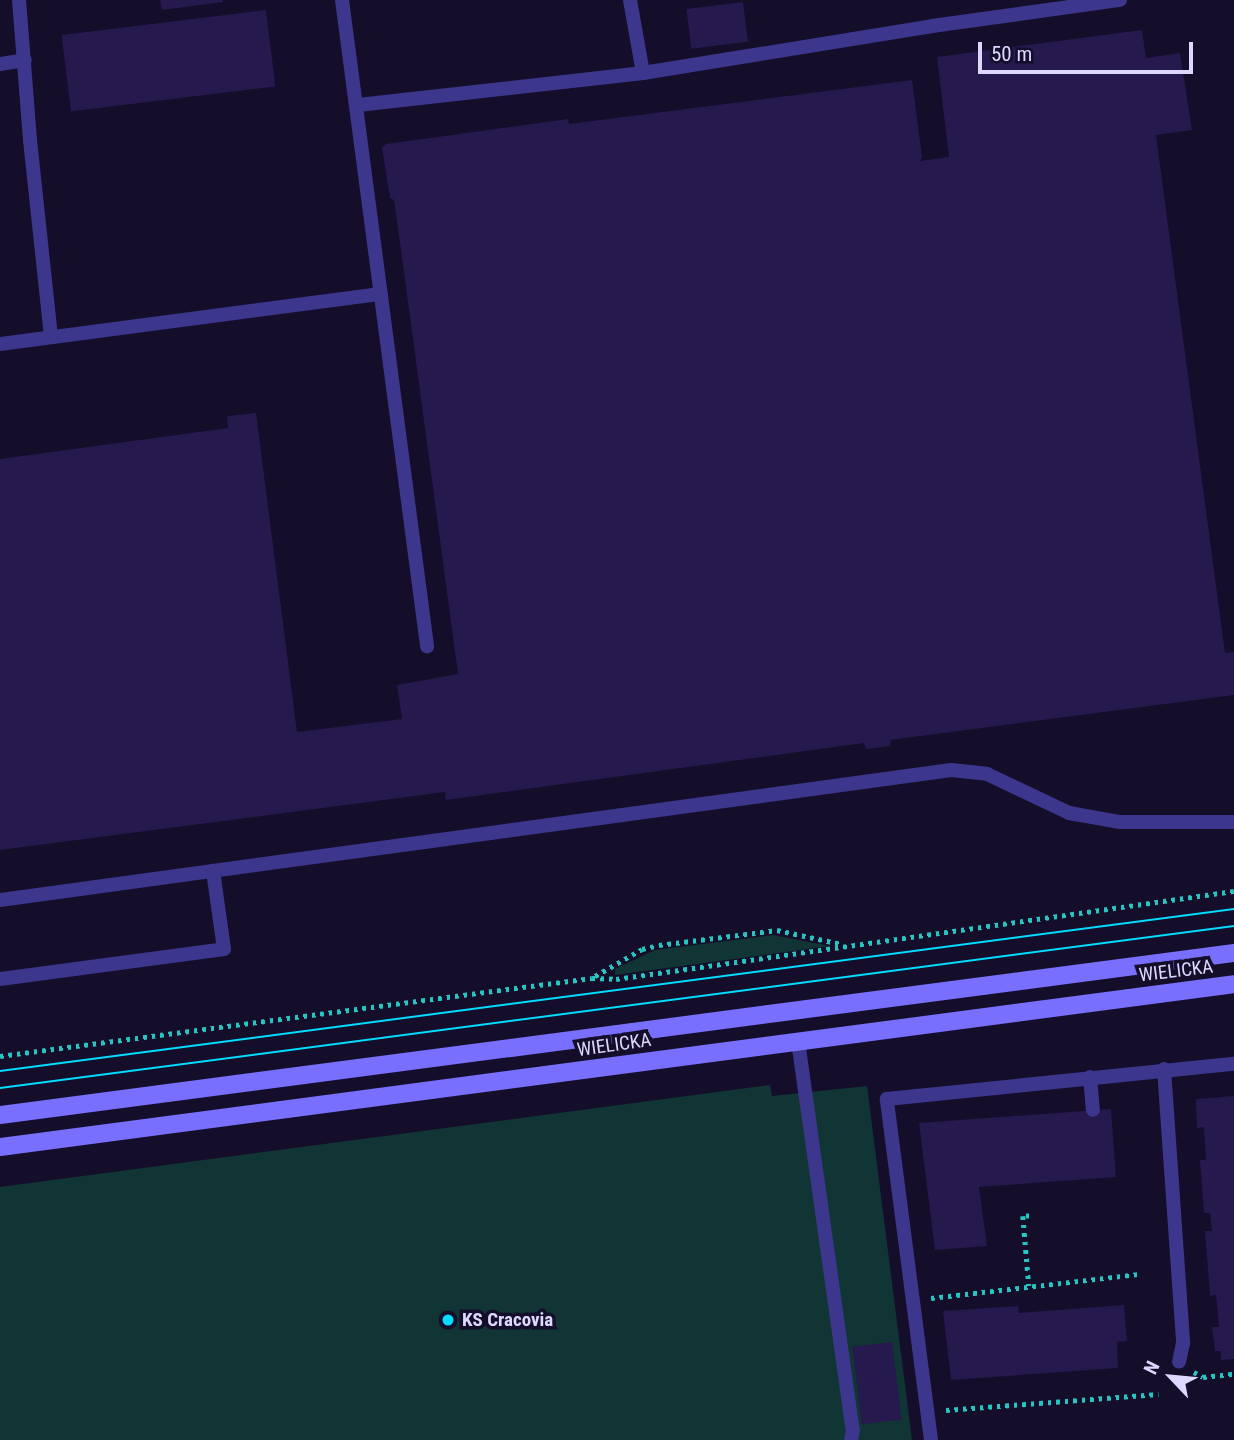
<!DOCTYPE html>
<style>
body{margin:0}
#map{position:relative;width:1234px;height:1440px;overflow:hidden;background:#140e2a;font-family:"Roboto Condensed",sans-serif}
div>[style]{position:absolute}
.green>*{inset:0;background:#113535}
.building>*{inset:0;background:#25194d;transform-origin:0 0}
.path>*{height:4.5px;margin-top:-2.25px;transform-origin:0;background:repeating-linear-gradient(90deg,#26c5c2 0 3.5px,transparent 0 8.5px)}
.lane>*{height:14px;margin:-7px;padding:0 7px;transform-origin:7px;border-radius:7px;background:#3c368d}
.secondary>*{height:18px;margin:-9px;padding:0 9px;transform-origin:9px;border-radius:9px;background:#786fff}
.tram>*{height:2px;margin:-1px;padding:0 1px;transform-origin:1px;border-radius:1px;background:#04dcff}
.dots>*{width:19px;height:19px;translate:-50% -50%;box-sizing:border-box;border:4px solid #140e2a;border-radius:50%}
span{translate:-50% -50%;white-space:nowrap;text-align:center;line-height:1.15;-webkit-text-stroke:7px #140e2a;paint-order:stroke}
.street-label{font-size:19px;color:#ded8ff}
.poi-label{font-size:19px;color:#ded8ff;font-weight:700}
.left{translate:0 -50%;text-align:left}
.north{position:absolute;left:1136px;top:1342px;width:70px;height:70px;-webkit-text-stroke:5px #140e2a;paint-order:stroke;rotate:296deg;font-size:19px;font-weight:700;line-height:28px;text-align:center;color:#ded8ff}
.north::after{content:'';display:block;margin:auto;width:24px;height:32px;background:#ded8ff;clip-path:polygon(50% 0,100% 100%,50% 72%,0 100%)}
.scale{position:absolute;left:978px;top:42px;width:215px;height:32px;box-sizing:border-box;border:4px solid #ded8ff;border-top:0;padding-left:9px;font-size:21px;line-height:24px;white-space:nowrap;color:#ded8ff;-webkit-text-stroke:5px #140e2a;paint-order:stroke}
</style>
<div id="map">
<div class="green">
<i style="clip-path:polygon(773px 935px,830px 946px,615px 975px,615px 969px,655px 950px)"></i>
<i style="clip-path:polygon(770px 1085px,772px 1096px,867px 1086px,912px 1440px,0 1440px,0 1187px)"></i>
</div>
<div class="building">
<i style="clip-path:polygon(160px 0,223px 0,223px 2px,162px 10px)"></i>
<i style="left:743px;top:2px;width:40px;height:57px;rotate:83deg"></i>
<i style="left:266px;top:10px;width:77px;height:206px;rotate:83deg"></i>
<i style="clip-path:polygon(1142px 30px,1146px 58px,1180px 53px,1192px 130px,1156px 135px,1225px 653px,1234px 652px,1234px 695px,890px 740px,891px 746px,866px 749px,864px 743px,446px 800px,445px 792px,0 850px,0 459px,228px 428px,227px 416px,256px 413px,297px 732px,402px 719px,397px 685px,458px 674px,399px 235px,394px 200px,390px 198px,382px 148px,386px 144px,568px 119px,569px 124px,912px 80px,922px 157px,920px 161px,949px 157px,937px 57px)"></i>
<i style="clip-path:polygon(1234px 1096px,1234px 1359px,1221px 1360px,1221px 1351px,1215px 1351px,1212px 1327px,1219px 1327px,1216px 1295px,1210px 1296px,1205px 1231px,1212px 1231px,1210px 1213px,1204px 1213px,1200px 1160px,1206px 1160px,1204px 1127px,1197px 1128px,1196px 1099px)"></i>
<i style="clip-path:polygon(1111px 1109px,1116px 1177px,979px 1187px,987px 1246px,935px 1250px,919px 1123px)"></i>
<i style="clip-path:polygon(1124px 1305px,1127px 1341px,1117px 1342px,1118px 1368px,951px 1380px,943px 1311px,1018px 1306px,1019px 1313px)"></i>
<i style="left:892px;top:1342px;width:78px;height:40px;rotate:83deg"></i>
</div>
<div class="path">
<i style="left:595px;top:976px;width:54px;rotate:-29.9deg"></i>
<i style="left:642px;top:949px;width:17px;rotate:-13deg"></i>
<i style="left:659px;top:945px;width:119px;rotate:-7.2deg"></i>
<i style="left:777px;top:930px;width:66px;rotate:12.2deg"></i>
<i style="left:0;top:1056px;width:597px;rotate:-7.51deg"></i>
<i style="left:592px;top:978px;width:24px;rotate:2deg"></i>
<i style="left:616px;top:979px;width:624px;rotate:-8.1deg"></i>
<i style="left:1029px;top:1216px;width:6px;rotate:180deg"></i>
<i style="left:1023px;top:1216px;width:70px;rotate:85.1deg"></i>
<i style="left:931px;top:1298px;width:210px;rotate:-6.6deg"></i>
<i style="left:1194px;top:1372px;width:10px;rotate:29deg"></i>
<i style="left:1203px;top:1377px;width:31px;rotate:-6deg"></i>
<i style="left:946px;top:1410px;width:213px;rotate:-4.3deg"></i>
</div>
<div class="lane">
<i style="left:19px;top:0;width:140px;rotate:85.5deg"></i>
<i style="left:30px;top:140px;width:197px;rotate:83.9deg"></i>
<i style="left:342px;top:0;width:652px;rotate:82.5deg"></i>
<i style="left:630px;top:0;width:74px;rotate:79.9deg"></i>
<i style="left:0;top:64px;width:25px;rotate:-9deg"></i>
<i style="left:358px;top:105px;width:287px;rotate:-6.4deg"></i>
<i style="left:643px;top:73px;width:293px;rotate:-9.2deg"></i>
<i style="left:932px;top:26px;width:190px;rotate:-7.9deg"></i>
<i style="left:0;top:344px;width:384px;rotate:-7.5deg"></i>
<i style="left:0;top:900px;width:960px;rotate:-7.78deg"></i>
<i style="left:951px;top:770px;width:36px;rotate:6deg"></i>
<i style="left:987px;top:774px;width:91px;rotate:25.4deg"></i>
<i style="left:1069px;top:813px;width:52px;rotate:10deg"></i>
<i style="left:1120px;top:822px;width:114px"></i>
<i style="left:0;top:979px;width:226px;rotate:-7.6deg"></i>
<i style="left:224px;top:949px;width:79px;rotate:-98deg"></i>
<i style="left:798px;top:1041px;width:393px;rotate:82deg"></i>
<i style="left:853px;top:1430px;width:10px;rotate:101deg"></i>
<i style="left:1164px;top:1069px;width:275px;rotate:86deg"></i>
<i style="left:1183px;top:1343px;width:19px;rotate:102deg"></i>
<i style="left:1090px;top:1077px;width:33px;rotate:85deg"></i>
<i style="left:931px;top:1440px;width:344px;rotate:-97.4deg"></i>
<i style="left:887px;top:1099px;width:349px;rotate:-5.8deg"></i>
</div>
<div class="secondary">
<i style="left:0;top:1115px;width:1245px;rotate:-7.48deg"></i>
<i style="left:0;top:1147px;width:1245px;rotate:-7.52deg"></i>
</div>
<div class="tram">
<i style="left:0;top:1071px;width:1245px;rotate:-7.48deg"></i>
<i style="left:0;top:1088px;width:1245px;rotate:-7.48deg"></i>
</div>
<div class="dots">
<i style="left:448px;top:1320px;background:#04dcff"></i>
</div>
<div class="street-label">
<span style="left:1176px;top:971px;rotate:-7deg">WIELICKA</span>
<span style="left:614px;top:1045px;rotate:-8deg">WIELICKA</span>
</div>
<div class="poi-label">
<span class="left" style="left:462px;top:1320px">KS Cracovia</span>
</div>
<div class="north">N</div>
<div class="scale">50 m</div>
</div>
